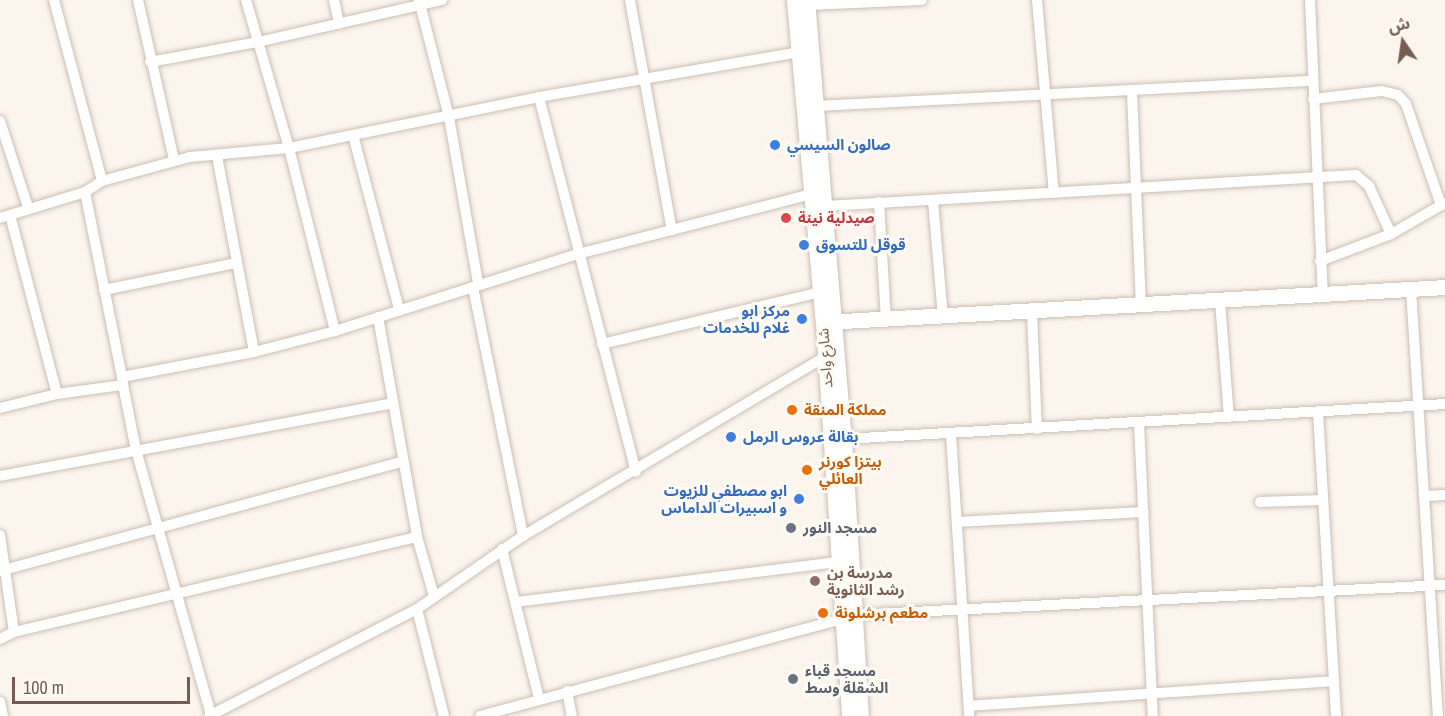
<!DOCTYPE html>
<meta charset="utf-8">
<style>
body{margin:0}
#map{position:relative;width:1445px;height:716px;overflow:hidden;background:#fbf5ed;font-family:"Archivo Narrow","Noto Sans Arabic",sans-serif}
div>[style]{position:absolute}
.roads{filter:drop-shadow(0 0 2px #cdbeb3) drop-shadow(0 0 2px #cdbeb3)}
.street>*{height:10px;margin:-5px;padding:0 5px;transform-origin:5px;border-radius:5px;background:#fff}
.secondary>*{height:15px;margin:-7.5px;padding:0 7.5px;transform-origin:7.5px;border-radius:7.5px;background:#fff}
.dots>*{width:16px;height:16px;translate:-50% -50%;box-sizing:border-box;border:3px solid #fefaf4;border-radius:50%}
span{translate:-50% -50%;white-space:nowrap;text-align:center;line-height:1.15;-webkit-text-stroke:6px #fefaf4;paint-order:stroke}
.shop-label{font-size:15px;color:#366cbe;font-weight:700}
.left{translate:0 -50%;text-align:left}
.right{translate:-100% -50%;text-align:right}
.health-label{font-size:15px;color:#be3a42;font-weight:700}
.street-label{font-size:15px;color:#755d51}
.food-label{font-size:15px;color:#c56008;font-weight:700}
.worship-label{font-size:15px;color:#5b616d;font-weight:700}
.education-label{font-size:15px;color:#785e54;font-weight:700}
.north{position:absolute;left:1373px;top:12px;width:60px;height:60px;-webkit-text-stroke:4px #fefaf4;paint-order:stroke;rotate:347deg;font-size:16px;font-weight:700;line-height:24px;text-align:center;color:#755d51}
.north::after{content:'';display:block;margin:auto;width:21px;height:27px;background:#755d51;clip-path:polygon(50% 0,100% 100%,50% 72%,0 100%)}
.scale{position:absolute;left:12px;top:677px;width:178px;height:27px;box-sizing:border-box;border:3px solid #755d51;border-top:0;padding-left:8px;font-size:18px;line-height:21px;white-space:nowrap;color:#755d51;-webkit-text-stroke:4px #fefaf4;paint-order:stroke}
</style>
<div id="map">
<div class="roads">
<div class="street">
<i style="left:54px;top:0;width:187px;rotate:75.1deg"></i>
<i style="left:138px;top:0;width:164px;rotate:77.3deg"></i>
<i style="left:246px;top:0;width:154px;rotate:73.8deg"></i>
<i style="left:289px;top:148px;width:189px;rotate:75.9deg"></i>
<i style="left:334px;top:0;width:24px;rotate:78deg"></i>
<i style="left:419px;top:0;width:121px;rotate:75.6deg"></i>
<i style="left:449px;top:117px;width:169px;rotate:80.1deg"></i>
<i style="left:630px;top:0;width:234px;rotate:79.7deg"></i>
<i style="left:1037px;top:0;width:194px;rotate:85deg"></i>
<i style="left:1310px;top:0;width:295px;rotate:87.5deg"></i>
<i style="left:808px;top:5px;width:114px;rotate:-2.5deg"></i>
<i style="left:150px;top:62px;width:110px;rotate:-10.5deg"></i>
<i style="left:258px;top:42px;width:189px;rotate:-12.9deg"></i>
<i style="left:1132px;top:92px;width:213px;rotate:87.6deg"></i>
<i style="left:539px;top:97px;width:387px;rotate:75.5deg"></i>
<i style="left:1313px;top:99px;width:69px;rotate:-6.6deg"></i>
<i style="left:1382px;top:91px;width:16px;rotate:14deg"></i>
<i style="left:1398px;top:95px;width:12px;rotate:48deg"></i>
<i style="left:1406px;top:104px;width:107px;rotate:70.9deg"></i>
<i style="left:817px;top:106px;width:497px;rotate:-2.9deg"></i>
<i style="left:0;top:121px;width:90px;rotate:72deg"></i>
<i style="left:353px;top:135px;width:180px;rotate:75.2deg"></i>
<i style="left:217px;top:156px;width:199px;rotate:79.3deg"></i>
<i style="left:85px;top:192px;width:189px;rotate:78.7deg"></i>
<i style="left:933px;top:201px;width:116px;rotate:85.1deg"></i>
<i style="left:879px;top:202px;width:117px;rotate:86.6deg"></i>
<i style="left:826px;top:206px;width:531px;rotate:-3.35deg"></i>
<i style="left:1356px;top:175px;width:17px;rotate:40deg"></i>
<i style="left:1369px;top:186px;width:53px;rotate:65.4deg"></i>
<i style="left:10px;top:215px;width:185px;rotate:75.3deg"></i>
<i style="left:0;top:218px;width:89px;rotate:-17deg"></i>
<i style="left:85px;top:192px;width:20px;rotate:-33deg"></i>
<i style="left:102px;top:181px;width:91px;rotate:-15.3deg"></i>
<i style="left:190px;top:157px;width:99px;rotate:-5.2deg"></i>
<i style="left:289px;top:148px;width:255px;rotate:-11.5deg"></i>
<i style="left:539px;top:97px;width:264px;rotate:-9.8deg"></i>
<i style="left:1320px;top:261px;width:76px;rotate:-20.8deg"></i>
<i style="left:1391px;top:234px;width:62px;rotate:-29.9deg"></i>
<i style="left:473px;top:287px;width:254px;rotate:78.6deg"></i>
<i style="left:1411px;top:289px;width:428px;rotate:86.4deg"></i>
<i style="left:104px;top:290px;width:135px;rotate:-11.6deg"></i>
<i style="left:1220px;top:301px;width:116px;rotate:85.6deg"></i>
<i style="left:1032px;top:312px;width:117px;rotate:87.6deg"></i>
<i style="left:378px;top:317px;width:223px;rotate:79.9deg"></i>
<i style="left:417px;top:537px;width:61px;rotate:73.9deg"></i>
<i style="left:602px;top:344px;width:229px;rotate:-13.4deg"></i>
<i style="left:123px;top:385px;width:66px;rotate:78.7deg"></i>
<i style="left:136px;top:450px;width:275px;rotate:74.2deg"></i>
<i style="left:0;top:408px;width:59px;rotate:-13.8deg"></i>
<i style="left:57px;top:394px;width:67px;rotate:-7.8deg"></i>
<i style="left:123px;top:385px;width:8px;rotate:-97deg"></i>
<i style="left:122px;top:377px;width:134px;rotate:-10.7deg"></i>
<i style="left:254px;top:352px;width:84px;rotate:-14.5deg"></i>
<i style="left:335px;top:331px;width:255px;rotate:-17.6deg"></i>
<i style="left:578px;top:254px;width:242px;rotate:-14.4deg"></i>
<i style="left:1318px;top:412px;width:305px;rotate:86.6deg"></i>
<i style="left:1139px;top:423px;width:293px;rotate:87.3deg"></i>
<i style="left:951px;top:434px;width:283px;rotate:86.3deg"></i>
<i style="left:844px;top:439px;width:602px;rotate:-3.33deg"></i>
<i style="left:0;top:476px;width:397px;rotate:-10.5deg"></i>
<i style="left:1426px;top:496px;width:19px;rotate:-3deg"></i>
<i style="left:1260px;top:502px;width:63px;rotate:-1.8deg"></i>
<i style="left:957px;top:522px;width:187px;rotate:-3.1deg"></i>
<i style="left:0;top:535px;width:98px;rotate:81.8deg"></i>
<i style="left:502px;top:549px;width:154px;rotate:76.1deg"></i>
<i style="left:0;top:571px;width:417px;rotate:-15.2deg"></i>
<i style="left:516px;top:602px;width:325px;rotate:-7.1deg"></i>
<i style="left:417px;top:609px;width:110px;rotate:75.8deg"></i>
<i style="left:854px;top:615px;width:592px;rotate:-2.91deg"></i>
<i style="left:0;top:639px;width:16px;rotate:-27deg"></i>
<i style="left:14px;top:632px;width:414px;rotate:-13.3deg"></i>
<i style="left:567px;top:691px;width:25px;rotate:79deg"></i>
<i style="left:0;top:702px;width:14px;rotate:78deg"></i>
<i style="left:969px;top:706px;width:366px;rotate:-3.9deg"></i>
<i style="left:209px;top:716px;width:234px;rotate:-27.2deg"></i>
<i style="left:417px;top:609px;width:129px;rotate:-34.6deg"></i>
<i style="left:523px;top:536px;width:357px;rotate:-30.7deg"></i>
<i style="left:480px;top:716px;width:375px;rotate:-15deg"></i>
</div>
<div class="secondary">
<i style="left:794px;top:0;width:323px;rotate:84.9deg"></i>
<i style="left:823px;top:322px;width:395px;rotate:86.2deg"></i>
<i style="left:807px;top:0;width:441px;rotate:85.2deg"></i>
<i style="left:844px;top:439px;width:278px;rotate:86.5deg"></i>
<i style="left:825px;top:322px;width:621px;rotate:-3.23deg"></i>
</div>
</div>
<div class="dots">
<i style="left:775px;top:145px;background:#3f7fe0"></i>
<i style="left:786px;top:218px;background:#e0444e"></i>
<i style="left:804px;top:245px;background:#3f7fe0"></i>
<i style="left:802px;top:319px;background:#3f7fe0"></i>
<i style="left:792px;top:410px;background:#e8710a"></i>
<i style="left:731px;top:437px;background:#3f7fe0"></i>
<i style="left:807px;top:470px;background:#e8710a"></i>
<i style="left:799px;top:499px;background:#3f7fe0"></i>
<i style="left:791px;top:528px;background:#6b7280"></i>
<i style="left:815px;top:581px;background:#8d6e63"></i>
<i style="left:823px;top:613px;background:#e8710a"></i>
<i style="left:793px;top:679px;background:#6b7280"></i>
</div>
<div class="shop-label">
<span class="left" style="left:787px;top:145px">صالون السيسي</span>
<span class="left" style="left:816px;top:245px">قوقل للتسوق</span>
<span class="right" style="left:790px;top:319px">مركز ابو<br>غلام للخدمات</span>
<span class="left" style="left:743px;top:437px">بقالة عروس الرمل</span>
<span class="right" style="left:787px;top:499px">ابو مصطفي للزيوت<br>و اسبيرات الداماس</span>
</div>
<div class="health-label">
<span class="left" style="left:798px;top:218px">صيدلية نينة</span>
</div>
<div class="street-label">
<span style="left:825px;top:358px;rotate:-94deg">شارع واحد</span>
</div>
<div class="food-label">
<span class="left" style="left:804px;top:410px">مملكة المنقة</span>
<span class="left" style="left:819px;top:470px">بيتزا كورنر<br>العائلي</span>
<span class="left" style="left:835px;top:613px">مطعم برشلونة</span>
</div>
<div class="worship-label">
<span class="left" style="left:803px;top:528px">مسجد النور</span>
<span class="left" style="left:805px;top:679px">مسجد قباء<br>الشقلة وسط</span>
</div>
<div class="education-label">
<span class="left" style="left:827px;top:581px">مدرسة بن<br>رشد الثانوية</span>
</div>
<div class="north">ش</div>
<div class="scale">100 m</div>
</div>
